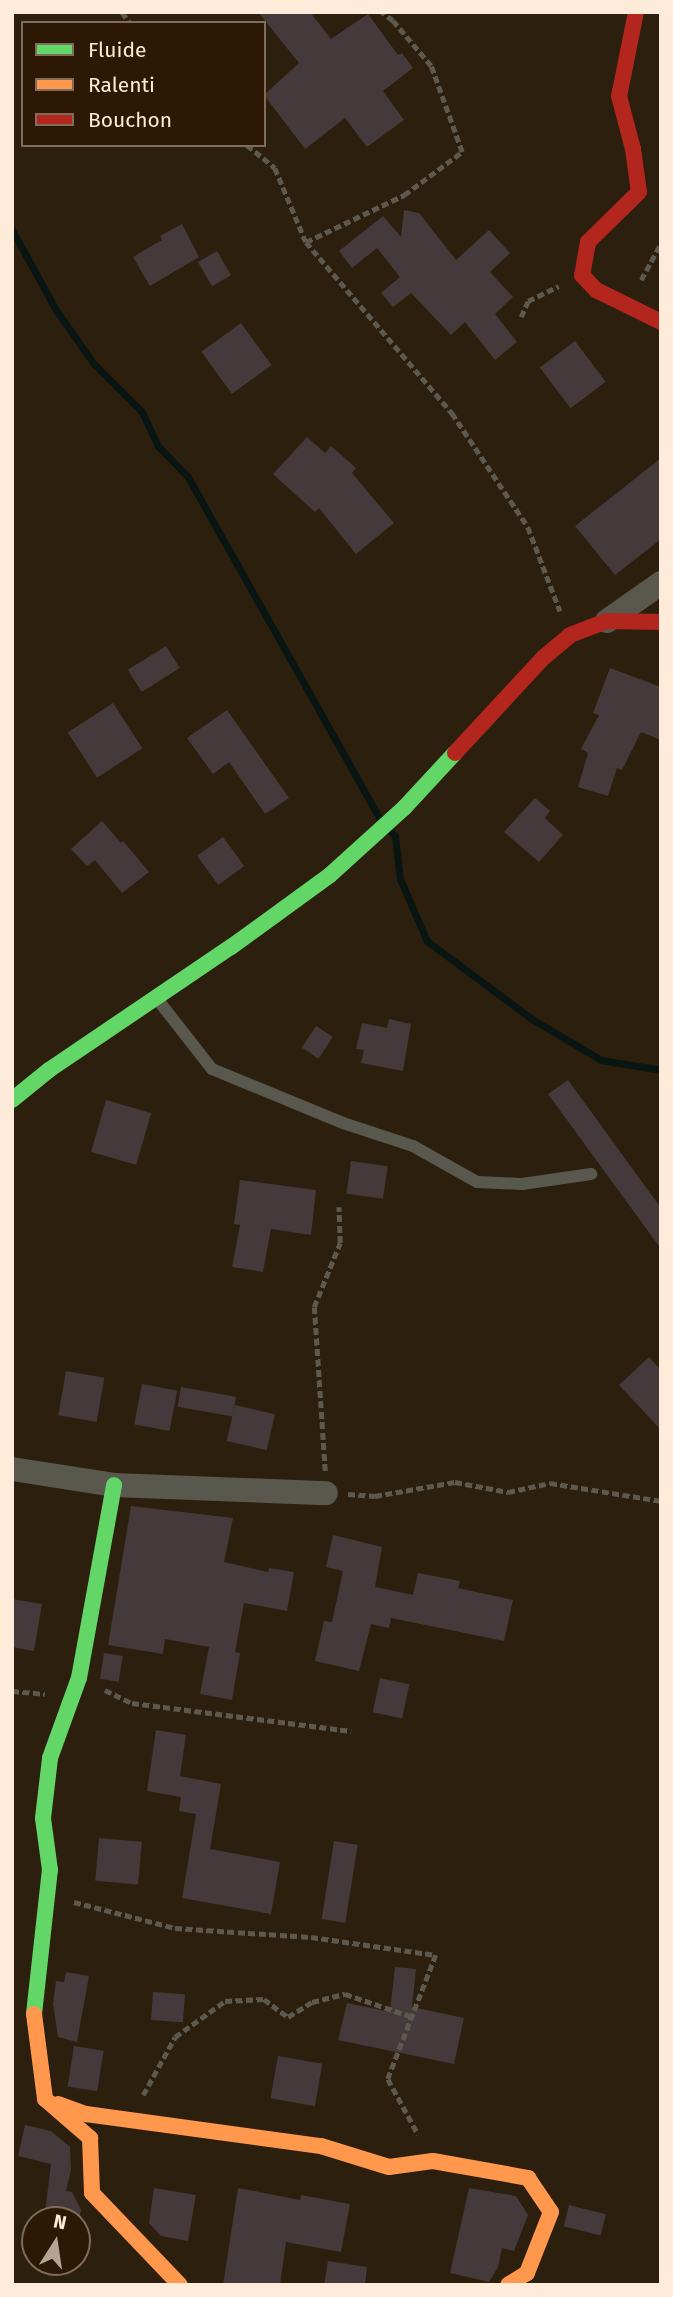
<!DOCTYPE html>
<style>
body{margin:0}
#map{position:relative;width:673px;height:2297px;overflow:hidden;background:#2d1f0e;font-family:"Fira Sans",sans-serif}
div>[style]{position:absolute}
.stream>*{height:7px;margin:-3.5px;padding:0 3.5px;transform-origin:3.5px;border-radius:3.5px;background:#081512}
.building>*{inset:0;background:#44393b;transform-origin:0 0}
.path>*{height:4.5px;margin-top:-2.25px;transform-origin:0;background:repeating-linear-gradient(90deg,#5d594f 0 7px,transparent 0 10.5px)}
.lane>*{height:12px;margin:-6px;padding:0 6px;transform-origin:6px;border-radius:6px;background:#58584f}
.street>*{height:24px;margin:-12px;padding:0 12px;transform-origin:12px;border-radius:12px;background:#58584f}
.fast>*{height:16px;margin:-8px;padding:0 8px;transform-origin:8px;border-radius:8px;background:#63d668}
.slow>*{height:16px;margin:-8px;padding:0 8px;transform-origin:8px;border-radius:8px;background:#ff974d}
.jam>*{height:16px;margin:-8px;padding:0 8px;transform-origin:8px;border-radius:8px;background:#b3261e}
span{translate:-50% -50%;white-space:nowrap;text-align:center;line-height:1.15;-webkit-text-stroke:5px #2c1804;paint-order:stroke}
.frame{position:absolute;inset:0;border:14px solid #feebda;pointer-events:none}
.legend{position:absolute;left:21px;top:21px;width:245px;height:126px;box-sizing:border-box;background:#2c1804;border:2px solid #806c5a;margin:0;padding:9px 12px;list-style:none;font-size:21px;color:#feebda}
.legend li{display:flex;align-items:center;gap:14px;height:35px}
.legend b{width:35px;border:2px solid #806c5a}
.north{position:absolute;left:21px;top:2206px;width:70px;height:70px;box-sizing:border-box;background:#2c1804;border:2px solid #806c5a;border-radius:50%;rotate:12deg;font-size:19px;font-weight:700;line-height:28px;text-align:center;color:#feebda}
.north::after{content:'';display:block;margin:auto;width:24px;height:32px;background:#b5a493;clip-path:polygon(50% 0,100% 100%,50% 72%,0 100%)}
</style>
<div id="map">
<div class="stream">
<i style="left:12px;top:230px;width:91px;rotate:61.2deg"></i>
<i style="left:56px;top:310px;width:66px;rotate:54.9deg"></i>
<i style="left:94px;top:364px;width:68px;rotate:45deg"></i>
<i style="left:142px;top:412px;width:38px;rotate:65deg"></i>
<i style="left:158px;top:446px;width:43px;rotate:45.9deg"></i>
<i style="left:188px;top:477px;width:390px;rotate:60.7deg"></i>
<i style="left:391px;top:832px;width:6px;rotate:45deg"></i>
<i style="left:395px;top:836px;width:43px;rotate:83.4deg"></i>
<i style="left:400px;top:879px;width:68px;rotate:66.5deg"></i>
<i style="left:427px;top:941px;width:131px;rotate:36.6deg"></i>
<i style="left:532px;top:1019px;width:80px;rotate:30.7deg"></i>
<i style="left:601px;top:1060px;width:61px;rotate:9.5deg"></i>
</div>
<div class="building">
<i style="clip-path:polygon(258px 12px,310px 12px,331px 39px,368px 14px,398px 55px,402px 53px,413px 68px,383px 91px,404px 120px,367px 147px,345px 118px,305px 149px,264px 95px,299px 63px)"></i>
<i style="clip-path:polygon(404px 210px,419px 213px,456px 260px,489px 230px,510px 253px,490px 272px,513px 297px,495px 314px,517px 342px,495px 360px,465px 322px,451px 335px,411px 293px,393px 307px,381px 293px,400px 277px,377px 248px,352px 268px,339px 251px,383px 216px,401px 237px)"></i>
<i style="clip-path:polygon(182px 224px,199px 257px,150px 286px,133px 257px,162px 240px,160px 236px)"></i>
<i style="left:217px;top:251px;width:28px;height:22px;rotate:60deg"></i>
<i style="left:241px;top:323px;width:52px;height:49px;rotate:54deg"></i>
<i style="left:575px;top:341px;width:51px;height:44px;rotate:53deg"></i>
<i style="clip-path:polygon(307px 437px,325px 453px,331px 446px,356px 468px,352px 473px,394px 523px,356px 554px,319px 508px,315px 512px,273px 474px)"></i>
<i style="clip-path:polygon(661px 458px,661px 539px,615px 575px,575px 526px)"></i>
<i style="left:166px;top:646px;width:26px;height:45px;rotate:58deg"></i>
<i style="clip-path:polygon(610px 668px,661px 687px,661px 740px,641px 732px,622px 770px,617px 768px,608px 796px,578px 787px,588px 753px,581px 749px,599px 715px,593px 713px)"></i>
<i style="left:113px;top:703px;width:54px;height:54px;rotate:57deg"></i>
<i style="clip-path:polygon(227px 710px,289px 798px,265px 814px,229px 762px,213px 774px,187px 738px)"></i>
<i style="clip-path:polygon(535px 798px,550px 811px,545px 818px,563px 835px,539px 862px,504px 832px)"></i>
<i style="clip-path:polygon(102px 821px,121px 843px,123px 841px,149px 872px,122px 893px,95px 860px,87px 866px,71px 849px)"></i>
<i style="left:223px;top:837px;width:36px;height:32px;rotate:54deg"></i>
<i style="clip-path:polygon(389px 1019px,411px 1024px,403px 1071px,361px 1063px,364px 1050px,356px 1049px,362px 1023px,387px 1028px)"></i>
<i style="left:316px;top:1026px;width:20px;height:26px;rotate:33deg"></i>
<i style="clip-path:polygon(568px 1080px,661px 1208px,661px 1249px,548px 1094px)"></i>
<i style="left:106px;top:1100px;width:47px;height:54px;rotate:16deg"></i>
<i style="left:351px;top:1161px;width:37px;height:33px;rotate:8deg"></i>
<i style="clip-path:polygon(240px 1180px,316px 1190px,311px 1235px,271px 1229px,263px 1272px,232px 1267px,240px 1225px,234px 1224px)"></i>
<i style="clip-path:polygon(649px 1357px,661px 1370px,661px 1430px,619px 1385px)"></i>
<i style="left:66px;top:1371px;width:39px;height:45px;rotate:10deg"></i>
<i style="left:142px;top:1384px;width:36px;height:41px;rotate:11deg"></i>
<i style="left:181px;top:1387px;width:56px;height:20px;rotate:10deg"></i>
<i style="left:235px;top:1405px;width:41px;height:37px;rotate:13deg"></i>
<i style="clip-path:polygon(131px 1506px,233px 1518px,224px 1562px,268px 1572px,269px 1568px,294px 1572px,287px 1611px,244px 1603px,235px 1652px,240px 1653px,232px 1700px,200px 1694px,209px 1647px,165px 1639px,163px 1654px,108px 1645px)"></i>
<i style="clip-path:polygon(333px 1535px,382px 1547px,375px 1587px,413px 1595px,418px 1573px,460px 1581px,458px 1588px,513px 1600px,504px 1641px,391px 1618px,389px 1628px,371px 1624px,359px 1671px,315px 1661px,324px 1621px,332px 1622px,343px 1571px,326px 1567px)"></i>
<i style="clip-path:polygon(12px 1599px,42px 1604px,34px 1651px,12px 1647px)"></i>
<i style="left:104px;top:1653px;width:19px;height:26px;rotate:9deg"></i>
<i style="left:380px;top:1678px;width:30px;height:35px;rotate:12deg"></i>
<i style="clip-path:polygon(156px 1730px,186px 1735px,180px 1776px,221px 1784px,210px 1849px,280px 1862px,271px 1914px,182px 1898px,196px 1814px,179px 1811px,181px 1797px,147px 1791px)"></i>
<i style="left:99px;top:1838px;width:43px;height:43px;rotate:5deg"></i>
<i style="left:334px;top:1841px;width:24px;height:79px;rotate:9deg"></i>
<i style="clip-path:polygon(395px 1967px,416px 1969px,412px 2007px,464px 2018px,454px 2064px,338px 2040px,347px 2003px,390px 2012px)"></i>
<i style="clip-path:polygon(66px 1972px,89px 1976px,77px 2042px,58px 2037px,53px 2004px,56px 1981px,64px 1982px)"></i>
<i style="left:153px;top:1992px;width:32px;height:28px;rotate:4deg"></i>
<i style="left:74px;top:2046px;width:30px;height:41px;rotate:9deg"></i>
<i style="left:278px;top:2056px;width:45px;height:43px;rotate:10deg"></i>
<i style="clip-path:polygon(25px 2125px,51px 2131px,70px 2147px,71px 2170px,66px 2191px,72px 2192px,81px 2210px,79px 2220px,44px 2220px,51px 2164px,18px 2156px)"></i>
<i style="clip-path:polygon(154px 2188px,196px 2195px,188px 2241px,161px 2236px,149px 2223px)"></i>
<i style="clip-path:polygon(238px 2188px,300px 2200px,301px 2195px,350px 2204px,341px 2252px,286px 2242px,280px 2285px,223px 2285px)"></i>
<i style="clip-path:polygon(469px 2188px,516px 2196px,528px 2215px,514px 2251px,502px 2248px,498px 2267px,489px 2282px,450px 2273px)"></i>
<i style="left:569px;top:2205px;width:38px;height:22px;rotate:14deg"></i>
<i style="clip-path:polygon(328px 2261px,367px 2267px,365px 2285px,324px 2285px)"></i>
</div>
<div class="path">
<i style="left:122px;top:12px;width:14px;rotate:54deg"></i>
<i style="left:247px;top:145px;width:36px;rotate:39deg"></i>
<i style="left:275px;top:168px;width:80px;rotate:67.3deg"></i>
<i style="left:306px;top:242px;width:109px;rotate:-25.6deg"></i>
<i style="left:404px;top:195px;width:72px;rotate:-36.6deg"></i>
<i style="left:462px;top:152px;width:91px;rotate:-109.8deg"></i>
<i style="left:431px;top:66px;width:59px;rotate:-130.2deg"></i>
<i style="left:393px;top:21px;width:15px;rotate:-143deg"></i>
<i style="left:306px;top:242px;width:225px;rotate:49.5deg"></i>
<i style="left:452px;top:413px;width:137px;rotate:56.3deg"></i>
<i style="left:528px;top:527px;width:90px;rotate:69.1deg"></i>
<i style="left:641px;top:280px;width:42px;rotate:-61.6deg"></i>
<i style="left:521px;top:317px;width:17px;rotate:-66deg"></i>
<i style="left:528px;top:301px;width:34px;rotate:-26deg"></i>
<i style="left:325px;top:1471px;width:164px;rotate:-93.8deg"></i>
<i style="left:314px;top:1307px;width:69px;rotate:-67.9deg"></i>
<i style="left:340px;top:1243px;width:36px;rotate:-92deg"></i>
<i style="left:348px;top:1494px;width:27px;rotate:4deg"></i>
<i style="left:375px;top:1496px;width:81px;rotate:-9.9deg"></i>
<i style="left:455px;top:1482px;width:54px;rotate:10.7deg"></i>
<i style="left:508px;top:1492px;width:43px;rotate:-12.1deg"></i>
<i style="left:550px;top:1483px;width:112px;rotate:9.2deg"></i>
<i style="left:105px;top:1690px;width:30px;rotate:26deg"></i>
<i style="left:132px;top:1703px;width:221px;rotate:7.3deg"></i>
<i style="left:12px;top:1691px;width:33px;rotate:5deg"></i>
<i style="left:74px;top:1902px;width:104px;rotate:14.4deg"></i>
<i style="left:175px;top:1928px;width:136px;rotate:3.8deg"></i>
<i style="left:311px;top:1937px;width:126px;rotate:8.2deg"></i>
<i style="left:436px;top:1955px;width:133px;rotate:111.2deg"></i>
<i style="left:388px;top:2079px;width:63px;rotate:61.4deg"></i>
<i style="left:143px;top:2095px;width:66px;rotate:-61.1deg"></i>
<i style="left:175px;top:2037px;width:62px;rotate:-35.8deg"></i>
<i style="left:225px;top:2001px;width:39px;rotate:-3deg"></i>
<i style="left:264px;top:1999px;width:30px;rotate:37deg"></i>
<i style="left:288px;top:2017px;width:28px;rotate:-32deg"></i>
<i style="left:312px;top:2002px;width:34px;rotate:-14deg"></i>
<i style="left:345px;top:1994px;width:69px;rotate:18.7deg"></i>
</div>
<div class="lane">
<i style="left:158px;top:1000px;width:88px;rotate:52deg"></i>
<i style="left:212px;top:1069px;width:142px;rotate:22.4deg"></i>
<i style="left:343px;top:1123px;width:74px;rotate:18.2deg"></i>
<i style="left:413px;top:1146px;width:73px;rotate:29.4deg"></i>
<i style="left:477px;top:1182px;width:45px;rotate:2.5deg"></i>
<i style="left:522px;top:1184px;width:70px;rotate:-8.2deg"></i>
</div>
<div class="street">
<i style="left:607px;top:621px;width:66px;rotate:-35.1deg"></i>
<i style="left:12px;top:1469px;width:103px;rotate:8.9deg"></i>
<i style="left:114px;top:1485px;width:212px;rotate:2.2deg"></i>
</div>
<div class="fast">
<i style="left:12px;top:1100px;width:48px;rotate:-39deg"></i>
<i style="left:49px;top:1070px;width:220px;rotate:-34.1deg"></i>
<i style="left:231px;top:947px;width:122px;rotate:-36deg"></i>
<i style="left:330px;top:875px;width:100px;rotate:-42.2deg"></i>
<i style="left:404px;top:808px;width:75px;rotate:-47.2deg"></i>
<i style="left:34px;top:2014px;width:145px;rotate:-83.7deg"></i>
<i style="left:50px;top:1870px;width:52px;rotate:-97.7deg"></i>
<i style="left:43px;top:1818px;width:60px;rotate:-83.3deg"></i>
<i style="left:50px;top:1758px;width:85px;rotate:-70.1deg"></i>
<i style="left:79px;top:1678px;width:196px;rotate:-79.7deg"></i>
</div>
<div class="slow">
<i style="left:34px;top:2014px;width:86px;rotate:82.6deg"></i>
<i style="left:45px;top:2099px;width:60px;rotate:40.9deg"></i>
<i style="left:90px;top:2138px;width:55px;rotate:87.9deg"></i>
<i style="left:92px;top:2193px;width:127px;rotate:46.3deg"></i>
<i style="left:58px;top:2104px;width:30px;rotate:20deg"></i>
<i style="left:86px;top:2114px;width:237px;rotate:7.8deg"></i>
<i style="left:321px;top:2146px;width:71px;rotate:17.2deg"></i>
<i style="left:389px;top:2167px;width:44px;rotate:-7.8deg"></i>
<i style="left:433px;top:2161px;width:97px;rotate:10.1deg"></i>
<i style="left:528px;top:2178px;width:41px;rotate:55.9deg"></i>
<i style="left:551px;top:2212px;width:66px;rotate:111.5deg"></i>
<i style="left:527px;top:2273px;width:22px;rotate:148deg"></i>
</div>
<div class="jam">
<i style="left:636px;top:12px;width:86px;rotate:101.4deg"></i>
<i style="left:619px;top:96px;width:55px;rotate:75.2deg"></i>
<i style="left:633px;top:149px;width:43px;rotate:82.1deg"></i>
<i style="left:639px;top:192px;width:71px;rotate:135.6deg"></i>
<i style="left:588px;top:242px;width:34px;rotate:100deg"></i>
<i style="left:582px;top:275px;width:21px;rotate:47deg"></i>
<i style="left:596px;top:290px;width:72px;rotate:26.2deg"></i>
<i style="left:455px;top:753px;width:129px;rotate:-47.2deg"></i>
<i style="left:543px;top:658px;width:35px;rotate:-40deg"></i>
<i style="left:570px;top:635px;width:40px;rotate:-21deg"></i>
<i style="left:607px;top:621px;width:54px;rotate:1.1deg"></i>
</div>
<div class="frame"></div>
<ul class="legend">
<li><b style="height:9px;background:#63d668"></b>Fluide</li>
<li><b style="height:9px;background:#ff974d"></b>Ralenti</li>
<li><b style="height:9px;background:#b3261e"></b>Bouchon</li>
</ul>
<div class="north">N</div>
</div>
